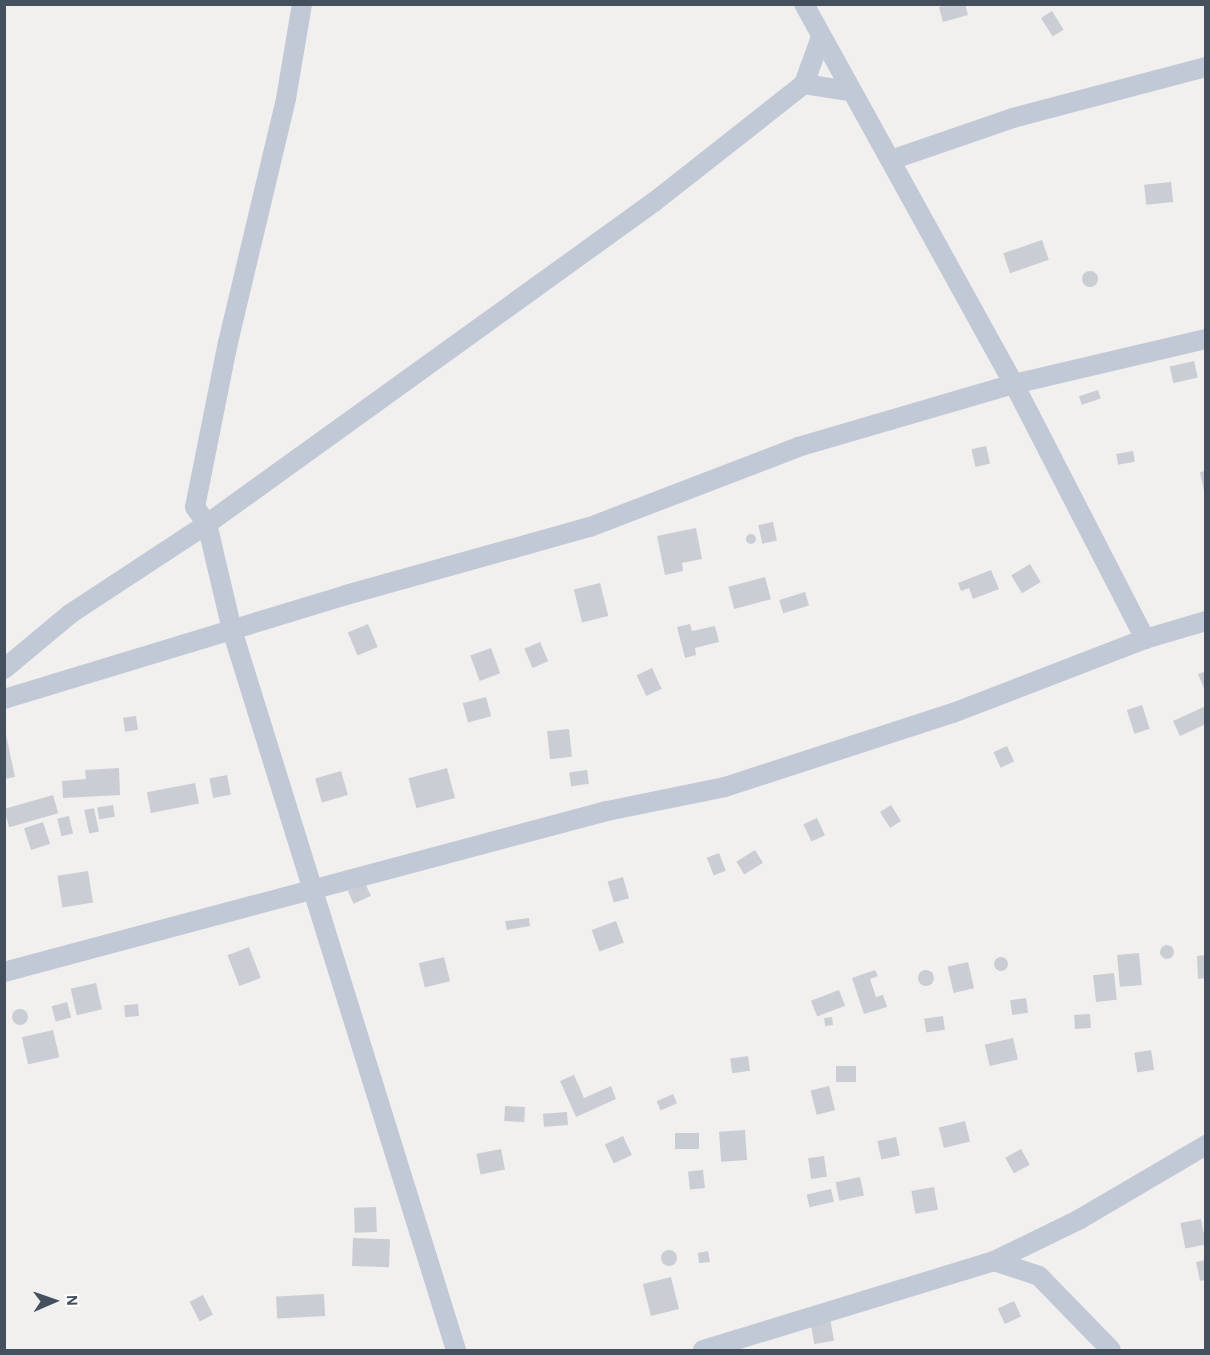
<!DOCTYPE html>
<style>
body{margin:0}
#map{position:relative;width:1210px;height:1355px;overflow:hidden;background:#f2efef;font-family:"Alegreya Sans",sans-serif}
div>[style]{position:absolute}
.building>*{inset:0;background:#cbcdd5;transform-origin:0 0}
.round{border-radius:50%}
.minor>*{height:20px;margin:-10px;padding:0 10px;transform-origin:10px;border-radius:10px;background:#c2c9d6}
span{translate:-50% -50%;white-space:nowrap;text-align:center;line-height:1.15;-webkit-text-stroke:4.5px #fff;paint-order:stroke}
.frame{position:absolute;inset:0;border:6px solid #45505f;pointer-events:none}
.north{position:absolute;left:24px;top:1271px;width:60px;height:60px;-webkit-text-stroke:4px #fff;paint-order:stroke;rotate:88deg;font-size:16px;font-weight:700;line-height:24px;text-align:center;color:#45505f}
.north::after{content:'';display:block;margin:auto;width:21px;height:27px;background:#45505f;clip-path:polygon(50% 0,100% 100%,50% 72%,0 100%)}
</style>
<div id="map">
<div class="building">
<i style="clip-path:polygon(948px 4px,965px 4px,968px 15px,943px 22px,939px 7px)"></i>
<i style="left:1052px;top:11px;width:22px;height:13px;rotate:58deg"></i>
<i style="left:1171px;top:182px;width:20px;height:27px;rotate:84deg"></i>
<i style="left:1042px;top:240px;width:21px;height:41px;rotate:71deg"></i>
<i class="round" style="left:1082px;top:271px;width:16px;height:16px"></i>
<i style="left:1194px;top:361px;width:17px;height:25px;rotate:77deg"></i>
<i style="left:1098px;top:390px;width:9px;height:20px;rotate:72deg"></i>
<i style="left:986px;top:446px;width:18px;height:15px;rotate:77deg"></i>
<i style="left:1133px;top:451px;width:11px;height:17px;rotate:80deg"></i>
<i style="clip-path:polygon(1206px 471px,1206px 491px,1204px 491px,1200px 472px)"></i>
<i style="left:773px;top:522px;width:19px;height:15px;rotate:78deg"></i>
<i style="clip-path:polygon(696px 528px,702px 559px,682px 563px,683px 571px,665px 575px,657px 536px)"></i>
<i class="round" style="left:746px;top:534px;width:10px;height:10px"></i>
<i style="left:1030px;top:564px;width:21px;height:22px;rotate:59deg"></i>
<i style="clip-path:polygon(991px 570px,999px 589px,973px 599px,969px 588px,961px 591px,958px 583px)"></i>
<i style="left:765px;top:577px;width:23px;height:38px;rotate:75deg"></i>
<i style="left:600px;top:583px;width:34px;height:27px;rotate:76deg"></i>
<i style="left:805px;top:592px;width:14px;height:27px;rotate:73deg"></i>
<i style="left:368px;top:624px;width:25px;height:22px;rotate:67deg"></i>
<i style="clip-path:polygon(690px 624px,692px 631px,715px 626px,719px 642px,695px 648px,696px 655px,685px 658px,677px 627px)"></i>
<i style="left:540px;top:642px;width:21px;height:17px;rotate:67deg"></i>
<i style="left:491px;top:648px;width:27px;height:22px;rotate:70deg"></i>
<i style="left:652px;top:668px;width:23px;height:17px;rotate:65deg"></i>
<i style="clip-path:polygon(1206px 671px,1206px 691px,1205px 691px,1198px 674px)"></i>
<i style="left:486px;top:697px;width:20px;height:24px;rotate:75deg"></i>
<i style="left:1142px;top:705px;width:25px;height:16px;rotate:72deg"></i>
<i style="clip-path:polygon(1206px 706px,1206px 724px,1180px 736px,1173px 721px)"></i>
<i style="left:136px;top:716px;width:14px;height:13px;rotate:82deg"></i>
<i style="clip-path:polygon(4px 725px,15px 777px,4px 779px)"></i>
<i style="left:569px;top:729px;width:28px;height:22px;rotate:84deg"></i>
<i style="left:1007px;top:746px;width:17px;height:15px;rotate:65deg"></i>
<i style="clip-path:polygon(119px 768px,120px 795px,63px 798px,62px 781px,86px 779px,85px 770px)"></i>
<i style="left:447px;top:768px;width:31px;height:40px;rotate:75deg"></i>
<i style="left:587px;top:770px;width:14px;height:18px;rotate:82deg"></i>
<i style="left:341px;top:771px;width:25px;height:27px;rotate:74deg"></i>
<i style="left:227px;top:775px;width:20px;height:18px;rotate:79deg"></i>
<i style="left:195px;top:783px;width:21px;height:49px;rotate:79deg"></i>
<i style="left:53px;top:795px;width:19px;height:51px;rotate:74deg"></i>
<i style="left:113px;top:805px;width:12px;height:16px;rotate:81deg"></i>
<i style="left:891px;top:805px;width:19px;height:13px;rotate:58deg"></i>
<i style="left:94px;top:808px;width:24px;height:10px;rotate:78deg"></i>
<i style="left:69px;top:816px;width:18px;height:12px;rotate:77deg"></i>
<i style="left:817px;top:818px;width:19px;height:15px;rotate:65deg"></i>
<i style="left:43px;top:822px;width:23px;height:20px;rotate:72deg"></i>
<i style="left:755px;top:850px;width:15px;height:22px;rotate:58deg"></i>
<i style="left:719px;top:853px;width:19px;height:13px;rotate:69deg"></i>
<i style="left:88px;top:871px;width:32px;height:31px;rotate:81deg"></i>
<i style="left:623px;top:877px;width:22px;height:16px;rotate:74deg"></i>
<i style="left:365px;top:883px;width:14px;height:19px;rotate:65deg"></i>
<i style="clip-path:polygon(529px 918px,530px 926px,507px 930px,505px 921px)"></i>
<i style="left:616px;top:921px;width:23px;height:26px;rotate:70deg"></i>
<i class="round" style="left:1160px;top:945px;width:14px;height:14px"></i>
<i style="left:249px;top:947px;width:33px;height:23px;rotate:69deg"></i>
<i style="left:1139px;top:953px;width:32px;height:22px;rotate:85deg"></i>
<i style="clip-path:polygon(1206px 955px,1206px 978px,1198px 979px,1197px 956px)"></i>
<i class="round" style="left:994px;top:957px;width:14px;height:14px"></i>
<i style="left:444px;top:957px;width:25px;height:26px;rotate:76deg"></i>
<i style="left:968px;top:962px;width:27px;height:21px;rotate:77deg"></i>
<i class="round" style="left:918px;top:970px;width:16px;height:16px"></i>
<i style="clip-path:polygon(875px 970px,878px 976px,870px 979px,876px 997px,883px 995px,887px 1007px,864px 1014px,852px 978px)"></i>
<i style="left:1114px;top:973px;width:27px;height:21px;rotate:84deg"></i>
<i style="left:96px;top:983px;width:27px;height:26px;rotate:77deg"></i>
<i style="left:839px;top:990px;width:17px;height:30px;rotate:69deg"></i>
<i style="left:1026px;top:998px;width:15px;height:16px;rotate:82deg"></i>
<i style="left:67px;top:1002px;width:16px;height:16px;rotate:75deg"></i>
<i style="left:138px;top:1004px;width:12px;height:14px;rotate:85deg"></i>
<i class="round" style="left:12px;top:1009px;width:16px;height:16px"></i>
<i style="left:1090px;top:1014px;width:14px;height:16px;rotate:86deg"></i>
<i style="left:943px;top:1016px;width:14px;height:19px;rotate:82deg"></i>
<i style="left:832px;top:1017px;width:8px;height:8px;rotate:83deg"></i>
<i style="left:53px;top:1030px;width:28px;height:32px;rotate:77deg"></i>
<i style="left:1013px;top:1038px;width:22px;height:29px;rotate:77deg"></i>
<i style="left:1151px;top:1050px;width:20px;height:17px;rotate:81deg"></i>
<i style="left:748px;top:1056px;width:15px;height:18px;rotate:82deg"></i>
<i style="left:856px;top:1066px;width:16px;height:20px;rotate:90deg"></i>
<i style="clip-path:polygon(574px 1075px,584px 1098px,611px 1086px,616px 1099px,576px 1117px,560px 1081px)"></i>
<i style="left:829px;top:1086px;width:25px;height:19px;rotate:76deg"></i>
<i style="left:673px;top:1094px;width:10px;height:18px;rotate:66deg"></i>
<i style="left:505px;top:1106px;width:20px;height:15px;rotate:3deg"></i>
<i style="left:567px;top:1112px;width:13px;height:24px;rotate:86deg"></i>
<i style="left:965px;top:1121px;width:21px;height:27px;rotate:76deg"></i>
<i style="left:745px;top:1130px;width:30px;height:26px;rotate:86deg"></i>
<i style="left:699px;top:1133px;width:16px;height:24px;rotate:90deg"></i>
<i style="left:623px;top:1136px;width:21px;height:20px;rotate:65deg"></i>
<i style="left:896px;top:1137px;width:19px;height:19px;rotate:78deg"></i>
<i style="left:501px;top:1149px;width:21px;height:25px;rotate:79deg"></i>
<i style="left:1021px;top:1149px;width:18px;height:18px;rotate:61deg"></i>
<i style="left:824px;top:1156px;width:21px;height:16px;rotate:82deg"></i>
<i style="left:703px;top:1170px;width:18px;height:15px;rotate:84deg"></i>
<i style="left:860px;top:1177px;width:19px;height:25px;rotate:78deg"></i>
<i style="left:934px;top:1187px;width:23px;height:23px;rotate:80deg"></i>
<i style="left:831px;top:1189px;width:13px;height:25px;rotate:77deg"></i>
<i style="left:376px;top:1207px;width:25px;height:22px;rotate:88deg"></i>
<i style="left:1201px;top:1219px;width:26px;height:21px;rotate:79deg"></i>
<i style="left:353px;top:1238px;width:37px;height:28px;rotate:2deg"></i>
<i class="round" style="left:661px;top:1250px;width:16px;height:16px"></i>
<i style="clip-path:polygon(708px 1251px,710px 1262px,699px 1263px,698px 1253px)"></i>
<i style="clip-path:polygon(1206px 1260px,1206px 1280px,1200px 1281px,1196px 1262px)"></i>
<i style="left:671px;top:1277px;width:33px;height:29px;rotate:76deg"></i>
<i style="left:324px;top:1294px;width:22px;height:48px;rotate:87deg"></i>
<i style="left:203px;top:1295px;width:22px;height:15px;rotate:63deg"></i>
<i style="left:1014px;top:1301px;width:17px;height:18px;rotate:65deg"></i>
<i style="left:830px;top:1318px;width:23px;height:20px;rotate:80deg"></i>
</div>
<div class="minor">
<i style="left:302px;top:4px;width:96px;rotate:99.6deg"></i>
<i style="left:286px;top:99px;width:250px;rotate:103.4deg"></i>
<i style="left:228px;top:342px;width:168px;rotate:101.3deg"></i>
<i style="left:195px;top:507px;width:21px;rotate:55deg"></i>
<i style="left:207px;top:524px;width:109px;rotate:76.7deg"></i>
<i style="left:232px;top:630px;width:754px;rotate:72.72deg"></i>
<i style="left:804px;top:4px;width:434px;rotate:61.1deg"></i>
<i style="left:1014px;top:384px;width:287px;rotate:62.8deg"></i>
<i style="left:804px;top:84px;width:46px;rotate:8.8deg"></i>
<i style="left:891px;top:160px;width:129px;rotate:-19deg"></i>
<i style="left:1013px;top:118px;width:200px;rotate:-14.8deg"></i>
<i style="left:4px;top:669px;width:86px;rotate:-39.8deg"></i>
<i style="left:70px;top:614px;width:164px;rotate:-33.3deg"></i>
<i style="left:207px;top:524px;width:551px;rotate:-35.77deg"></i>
<i style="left:654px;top:202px;width:191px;rotate:-38.2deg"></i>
<i style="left:804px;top:84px;width:50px;rotate:-70.1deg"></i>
<i style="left:4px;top:699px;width:357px;rotate:-16.9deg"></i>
<i style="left:346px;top:595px;width:253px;rotate:-15.6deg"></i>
<i style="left:590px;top:527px;width:223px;rotate:-21deg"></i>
<i style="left:798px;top:447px;width:225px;rotate:-16.3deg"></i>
<i style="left:1014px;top:384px;width:197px;rotate:-13.2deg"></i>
<i style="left:4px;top:972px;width:624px;rotate:-14.95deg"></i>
<i style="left:607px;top:811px;width:120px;rotate:-11.5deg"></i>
<i style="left:725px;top:787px;width:240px;rotate:-18deg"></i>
<i style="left:953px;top:713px;width:206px;rotate:-21.1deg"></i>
<i style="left:1145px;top:639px;width:64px;rotate:-16.4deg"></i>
<i style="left:994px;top:1261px;width:47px;rotate:18.4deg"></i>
<i style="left:1039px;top:1276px;width:103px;rotate:45.8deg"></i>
<i style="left:703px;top:1350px;width:304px;rotate:-17deg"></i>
<i style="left:994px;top:1261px;width:96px;rotate:-26deg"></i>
<i style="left:1080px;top:1219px;width:146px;rotate:-30.4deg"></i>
</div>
<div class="frame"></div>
<div class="north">N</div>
</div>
